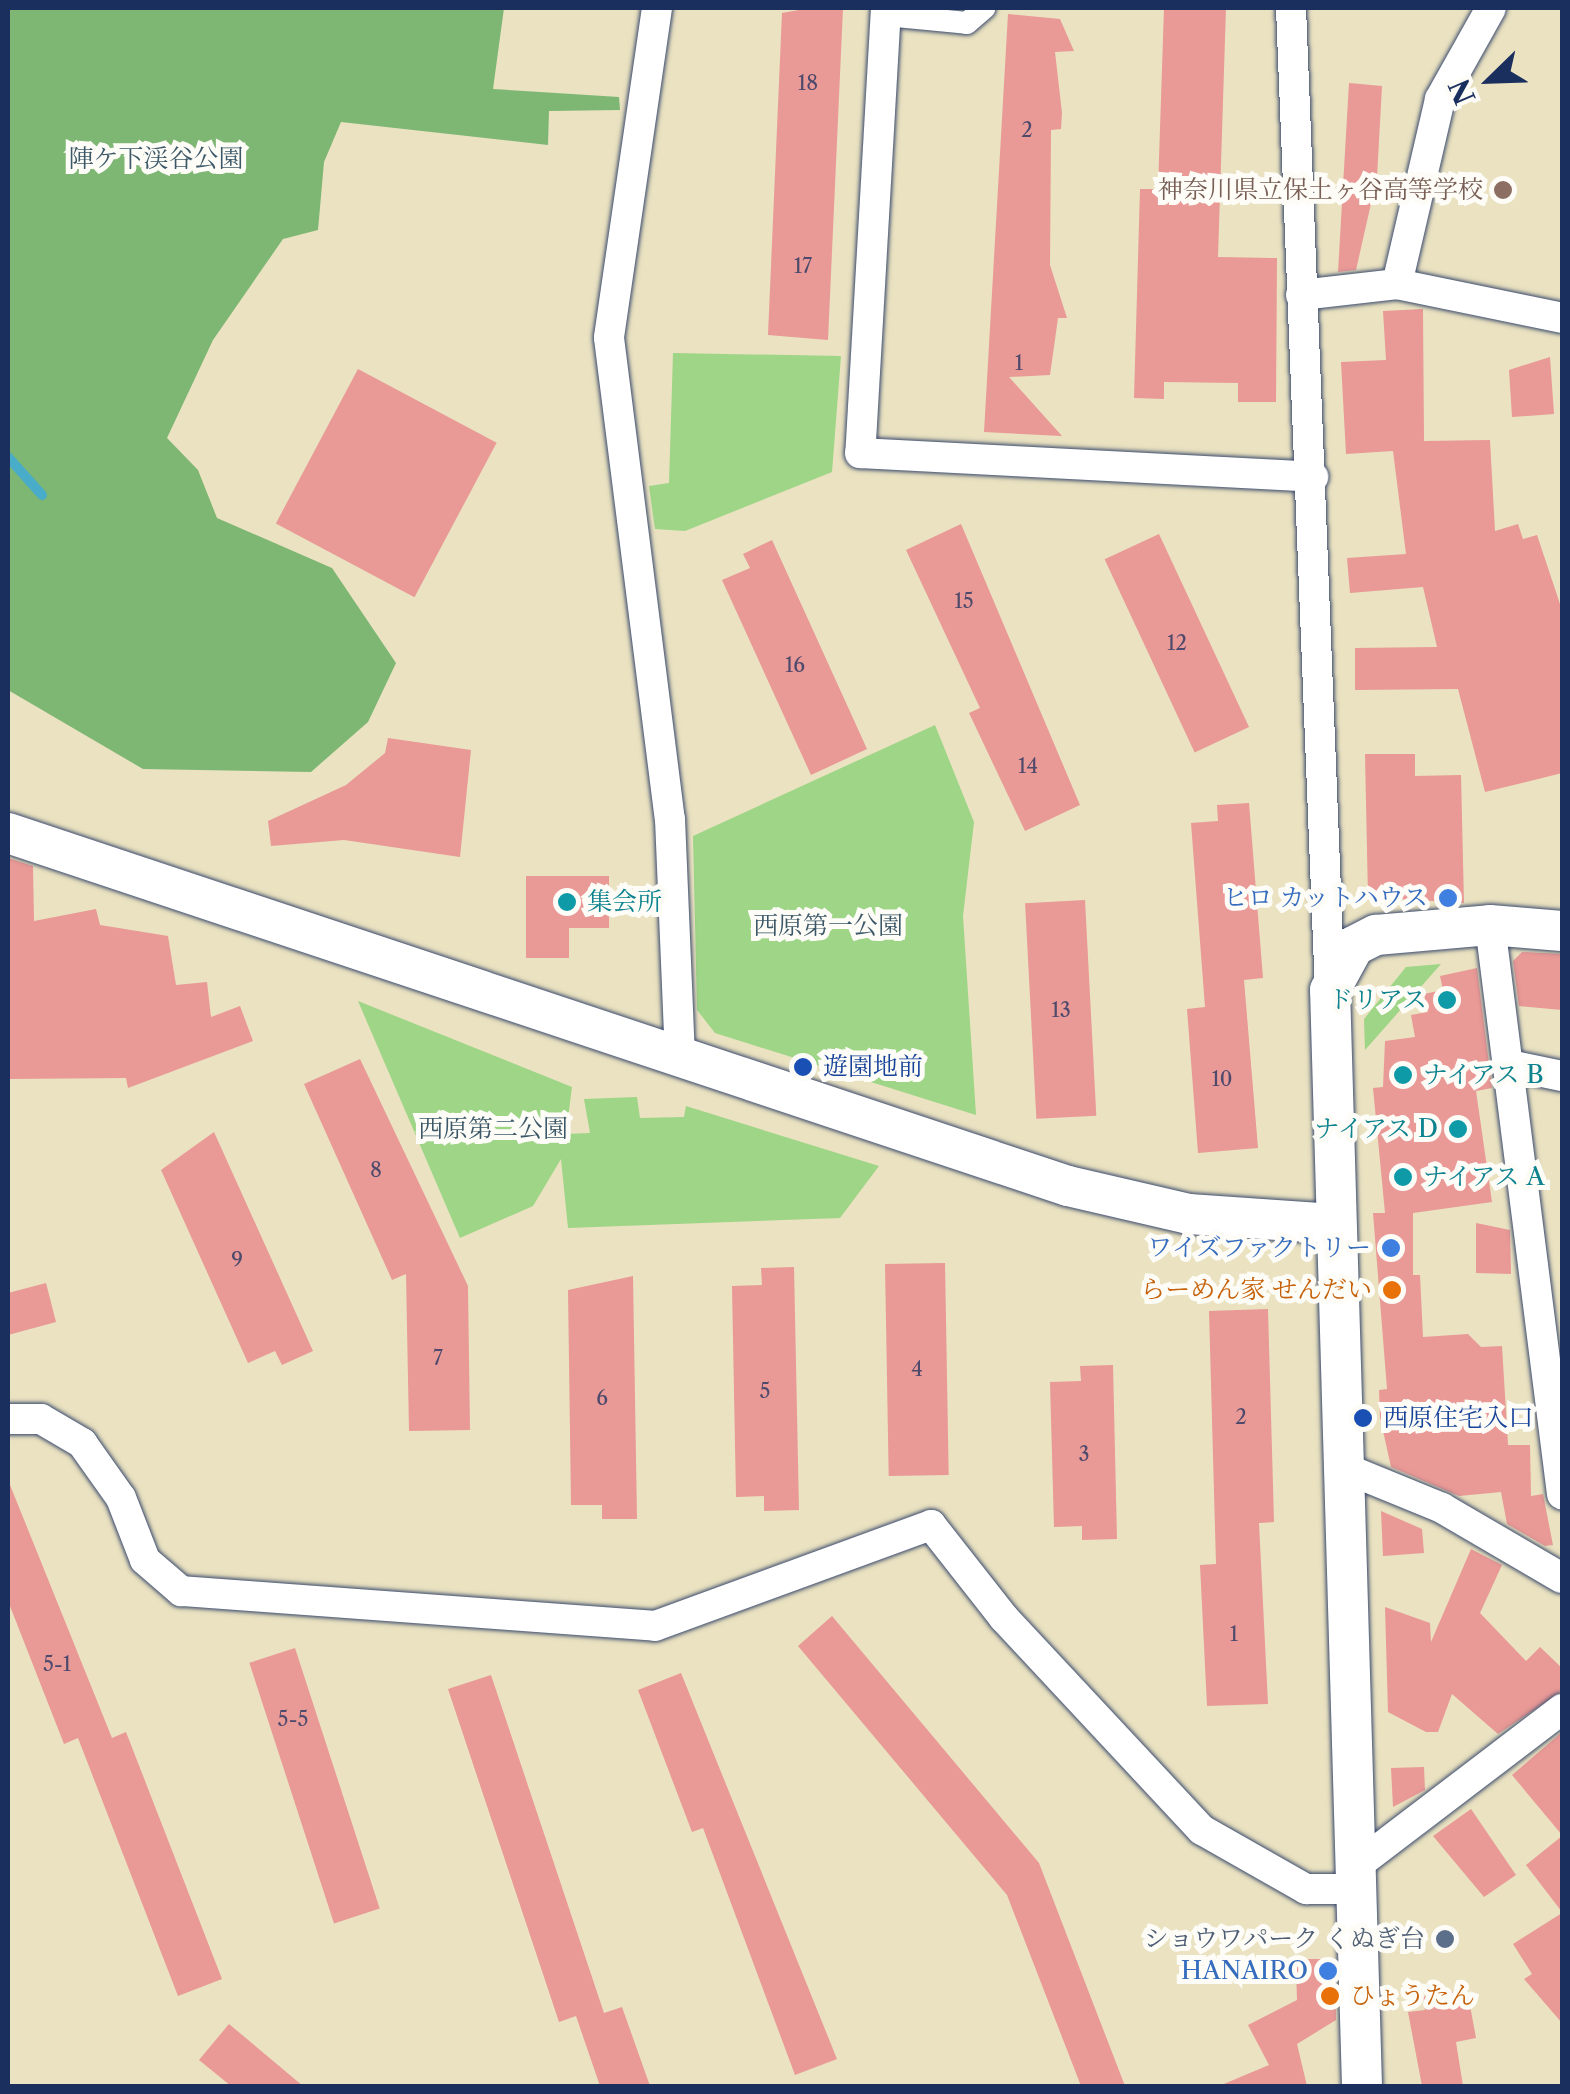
<!DOCTYPE html>
<meta charset="utf-8">
<style>
body{margin:0}
#map{position:relative;width:1570px;height:2094px;overflow:hidden;background:#eae2c0;font-family:"Libre Caslon Text","Noto Serif JP",serif}
div>[style]{position:absolute}
.green>*{inset:0;background:#9ed587}
.forest>*{inset:0;background:#7eb674}
.stream>*{height:10px;margin:-5px;padding:0 5px;transform-origin:5px;border-radius:5px;background:#49acc8}
.building>*{inset:0;background:#e99996;transform-origin:0 0}
.roads{filter:drop-shadow(0 0 2px #3a4a6d) drop-shadow(0 0 2px #3a4a6d)}
.pedestrian>*{height:22px;margin:-11px;padding:0 11px;transform-origin:11px;border-radius:11px;background:#fff}
.minor>*{height:30px;margin:-15px;padding:0 15px;transform-origin:15px;border-radius:15px;background:#fff}
.tertiary>*{height:40px;margin:-20px;padding:0 20px;transform-origin:20px;border-radius:20px;background:#fff}
.dots>*{width:28px;height:28px;translate:-50% -50%;box-sizing:border-box;border:5px solid #fdfcf7;border-radius:50%}
span{translate:-50% -50%;white-space:nowrap;text-align:center;line-height:1.15;-webkit-text-stroke:10px #fdfcf7;paint-order:stroke}
.number-label{font-size:20px;color:#4e4a6c}
.number-label span{-webkit-text-stroke-width:0}
.park-label{font-size:25px;color:#3c5868}
.education-label{font-size:25px;color:#785e54}
.right{translate:-100% -50%;text-align:right}
.shop-label{font-size:25px;color:#366cbe}
.culture-label{font-size:25px;color:#0d838f}
.left{translate:0 -50%;text-align:left}
.transit-label{font-size:25px;color:#164399}
.food-label{font-size:25px;color:#c56008}
.service-label{font-size:25px;color:#4e5e75}
.frame{position:absolute;inset:0;border:10px solid #1b2f5e;pointer-events:none}
.north{position:absolute;left:1440px;top:30px;width:100px;height:100px;-webkit-text-stroke:8px #fdfcf7;paint-order:stroke;rotate:247deg;font-size:28px;font-weight:700;line-height:40px;text-align:center;color:#1b2f5e}
.north::after{content:'';display:block;margin:auto;width:35px;height:45px;background:#1b2f5e;clip-path:polygon(50% 0,100% 100%,50% 72%,0 100%)}
</style>
<div id="map">
<div class="green">
<i style="clip-path:polygon(673px 353px,841px 356px,832px 472px,685px 531px,655px 529px,649px 486px,669px 483px)"></i>
<i style="clip-path:polygon(935px 725px,974px 822px,963px 916px,976px 1115px,715px 1033px,697px 1010px,693px 836px)"></i>
<i style="clip-path:polygon(1441px 964px,1365px 1050px,1364px 1019px,1406px 967px)"></i>
<i style="clip-path:polygon(358px 1001px,572px 1087px,566px 1134px,590px 1133px,584px 1099px,637px 1097px,640px 1118px,684px 1117px,686px 1106px,879px 1166px,840px 1218px,568px 1228px,561px 1159px,533px 1206px,460px 1238px)"></i>
</div>
<div class="forest">
<i style="clip-path:polygon(8px 8px,504px 8px,493px 89px,619px 97px,620px 110px,549px 111px,548px 145px,341px 122px,324px 162px,318px 230px,283px 239px,213px 340px,167px 438px,198px 470px,217px 518px,332px 568px,396px 663px,368px 722px,311px 772px,143px 769px,8px 690px)"></i>
</div>
<div class="stream">
<i style="left:8px;top:457px;width:51px;rotate:48.2deg"></i>
</div>
<div class="building">
<i style="clip-path:polygon(810px 8px,843px 8px,828px 340px,768px 335px,782px 13px)"></i>
<i style="clip-path:polygon(1164px 8px,1226px 8px,1218px 257px,1277px 258px,1276px 402px,1238px 402px,1238px 383px,1164px 382px,1164px 399px,1134px 398px,1140px 189px,1158px 189px)"></i>
<i style="clip-path:polygon(1008px 14px,1060px 19px,1074px 51px,1055px 52px,1062px 113px,1061px 129px,1051px 130px,1050px 265px,1067px 318px,1058px 318px,1050px 375px,1009px 377px,1062px 436px,984px 432px)"></i>
<i style="clip-path:polygon(1349px 83px,1382px 86px,1377px 177px,1356px 270px,1338px 272px)"></i>
<i style="clip-path:polygon(1423px 309px,1424px 441px,1490px 440px,1495px 531px,1518px 524px,1523px 539px,1537px 535px,1562px 610px,1562px 773px,1485px 792px,1458px 689px,1355px 690px,1355px 648px,1437px 647px,1423px 587px,1350px 593px,1347px 558px,1406px 554px,1393px 451px,1346px 454px,1341px 362px,1386px 360px,1383px 311px)"></i>
<i style="clip-path:polygon(1550px 357px,1554px 414px,1512px 417px,1509px 370px)"></i>
<i style="left:358px;top:369px;width:157px;height:175px;rotate:28deg"></i>
<i style="clip-path:polygon(961px 524px,1080px 805px,1025px 831px,969px 713px,980px 708px,906px 550px)"></i>
<i style="left:1159px;top:534px;width:213px;height:60px;rotate:65deg"></i>
<i style="clip-path:polygon(772px 540px,867px 749px,811px 775px,722px 580px,750px 568px,743px 554px)"></i>
<i style="clip-path:polygon(388px 738px,471px 750px,460px 857px,344px 840px,271px 846px,268px 821px,346px 785px,385px 753px)"></i>
<i style="clip-path:polygon(1365px 754px,1415px 754px,1415px 776px,1461px 775px,1464px 903px,1368px 897px)"></i>
<i style="clip-path:polygon(1249px 803px,1263px 978px,1244px 980px,1258px 1148px,1198px 1153px,1187px 1009px,1205px 1007px,1191px 823px,1218px 821px,1217px 805px)"></i>
<i style="clip-path:polygon(8px 858px,33px 866px,34px 921px,96px 909px,100px 925px,168px 936px,176px 985px,207px 982px,211px 1017px,240px 1006px,253px 1041px,128px 1088px,126px 1078px,8px 1079px)"></i>
<i style="clip-path:polygon(526px 876px,609px 876px,609px 928px,569px 928px,569px 958px,526px 958px)"></i>
<i style="left:1085px;top:900px;width:216px;height:60px;rotate:87deg"></i>
<i style="clip-path:polygon(1522px 952px,1562px 954px,1562px 1010px,1519px 1006px,1513px 961px)"></i>
<i style="clip-path:polygon(1477px 968px,1492px 1088px,1476px 1091px,1492px 1202px,1413px 1213px,1413px 1275px,1420px 1275px,1423px 1337px,1468px 1334px,1481px 1347px,1502px 1346px,1508px 1445px,1530px 1445px,1531px 1496px,1543px 1494px,1553px 1545px,1545px 1546px,1507px 1524px,1501px 1492px,1459px 1496px,1391px 1467px,1380px 1417px,1379px 1390px,1387px 1389px,1373px 1213px,1385px 1213px,1373px 1088px,1383px 1087px,1385px 1041px,1415px 1037px,1411px 1015px,1428px 1012px,1424px 994px,1443px 990px,1440px 976px)"></i>
<i style="clip-path:polygon(360px 1059px,468px 1286px,470px 1430px,409px 1431px,406px 1274px,392px 1280px,304px 1084px)"></i>
<i style="clip-path:polygon(214px 1132px,313px 1351px,282px 1365px,275px 1351px,248px 1363px,161px 1170px)"></i>
<i style="clip-path:polygon(1476px 1223px,1510px 1230px,1511px 1274px,1476px 1273px)"></i>
<i style="left:945px;top:1263px;width:212px;height:60px;rotate:89deg"></i>
<i style="clip-path:polygon(794px 1267px,799px 1510px,764px 1511px,764px 1496px,736px 1497px,732px 1286px,762px 1285px,761px 1268px)"></i>
<i style="clip-path:polygon(633px 1276px,637px 1519px,602px 1519px,602px 1505px,571px 1505px,568px 1290px)"></i>
<i style="clip-path:polygon(46px 1283px,56px 1322px,8px 1335px,8px 1293px)"></i>
<i style="clip-path:polygon(1268px 1309px,1274px 1522px,1259px 1523px,1268px 1704px,1207px 1706px,1200px 1565px,1216px 1564px,1209px 1311px)"></i>
<i style="clip-path:polygon(1113px 1365px,1117px 1539px,1082px 1540px,1082px 1526px,1054px 1527px,1050px 1382px,1081px 1381px,1080px 1366px)"></i>
<i style="clip-path:polygon(8px 1480px,112px 1738px,126px 1732px,222px 1979px,178px 1996px,78px 1738px,64px 1744px,8px 1601px)"></i>
<i style="clip-path:polygon(1381px 1511px,1422px 1529px,1424px 1553px,1383px 1556px)"></i>
<i style="clip-path:polygon(1471px 1549px,1502px 1565px,1480px 1613px,1526px 1661px,1540px 1647px,1562px 1668px,1562px 1691px,1498px 1734px,1452px 1694px,1438px 1732px,1426px 1732px,1388px 1712px,1385px 1607px,1430px 1623px,1431px 1642px)"></i>
<i style="clip-path:polygon(832px 1616px,1039px 1863px,1125px 2086px,1081px 2086px,1007px 1895px,798px 1646px)"></i>
<i style="left:295px;top:1648px;width:274px;height:48px;rotate:72deg"></i>
<i style="clip-path:polygon(681px 1673px,837px 2059px,795px 2075px,703px 1828px,692px 1832px,638px 1690px)"></i>
<i style="clip-path:polygon(491px 1675px,604px 2013px,622px 2007px,650px 2086px,600px 2086px,576px 2016px,559px 2022px,448px 1689px)"></i>
<i style="clip-path:polygon(1562px 1732px,1562px 1835px,1512px 1775px)"></i>
<i style="clip-path:polygon(1424px 1767px,1425px 1790px,1393px 1807px,1391px 1768px)"></i>
<i style="clip-path:polygon(1471px 1809px,1516px 1875px,1484px 1897px,1433px 1836px)"></i>
<i style="clip-path:polygon(1562px 1836px,1562px 1912px,1526px 1865px)"></i>
<i style="clip-path:polygon(1562px 1913px,1562px 2023px,1524px 1979px,1532px 1974px,1513px 1944px)"></i>
<i style="clip-path:polygon(1306px 1959px,1335px 1959px,1336px 2020px,1297px 2044px,1307px 2086px,1219px 2086px,1269px 2065px,1248px 2025px,1297px 2000px,1296px 1968px)"></i>
<i style="clip-path:polygon(1467px 1989px,1476px 2038px,1456px 2042px,1463px 2086px,1422px 2086px,1408px 2012px,1425px 2010px,1423px 1997px)"></i>
<i style="clip-path:polygon(229px 2024px,303px 2086px,231px 2086px,199px 2060px)"></i>
</div>
<div class="roads">
<div class="pedestrian">
<i style="left:886px;top:15px;width:81px;rotate:5.6deg"></i>
<i style="left:967px;top:23px;width:23px;rotate:-41deg"></i>
</div>
<div class="minor">
<i style="left:657px;top:8px;width:333px;rotate:98.3deg"></i>
<i style="left:609px;top:338px;width:485px;rotate:82.8deg"></i>
<i style="left:670px;top:819px;width:238px;rotate:87.6deg"></i>
<i style="left:886px;top:8px;width:446px;rotate:93.3deg"></i>
<i style="left:860px;top:453px;width:454px;rotate:3deg"></i>
<i style="left:1291px;top:8px;width:983px;rotate:87.73deg"></i>
<i style="left:1397px;top:284px;width:168px;rotate:11.6deg"></i>
<i style="left:1301px;top:295px;width:97px;rotate:-6.5deg"></i>
<i style="left:1397px;top:284px;width:190px;rotate:-76.9deg"></i>
<i style="left:1440px;top:99px;width:104px;rotate:-60.7deg"></i>
<i style="left:1490px;top:925px;width:574px;rotate:82.79deg"></i>
<i style="left:1509px;top:1065px;width:54px;rotate:11.7deg"></i>
<i style="left:8px;top:1419px;width:33px"></i>
<i style="left:41px;top:1419px;width:48px;rotate:30.3deg"></i>
<i style="left:82px;top:1443px;width:67px;rotate:54.7deg"></i>
<i style="left:121px;top:1498px;width:66px;rotate:68.8deg"></i>
<i style="left:145px;top:1560px;width:48px;rotate:40.7deg"></i>
<i style="left:181px;top:1591px;width:475px;rotate:4.2deg"></i>
<i style="left:655px;top:1626px;width:294px;rotate:-20.1deg"></i>
<i style="left:931px;top:1525px;width:118px;rotate:51.9deg"></i>
<i style="left:1004px;top:1618px;width:290px;rotate:47deg"></i>
<i style="left:1202px;top:1830px;width:120px;rotate:29.6deg"></i>
<i style="left:1306px;top:1889px;width:52px"></i>
<i style="left:1342px;top:1467px;width:108px;rotate:22.3deg"></i>
<i style="left:1442px;top:1508px;width:139px;rotate:30.3deg"></i>
<i style="left:1356px;top:1866px;width:259px;rotate:-37.3deg"></i>
</div>
<div class="tertiary">
<i style="left:8px;top:833px;width:1117px;rotate:18.42deg"></i>
<i style="left:1068px;top:1186px;width:124px;rotate:13deg"></i>
<i style="left:1189px;top:1214px;width:145px;rotate:3.9deg"></i>
<i style="left:1362px;top:2086px;width:1096px;rotate:-91.67deg"></i>
<i style="left:1330px;top:990px;width:50px;rotate:-61.4deg"></i>
<i style="left:1354px;top:946px;width:25px;rotate:-27deg"></i>
<i style="left:1376px;top:935px;width:114px;rotate:-5deg"></i>
<i style="left:1490px;top:925px;width:72px;rotate:4.8deg"></i>
</div>
</div>
<div class="dots">
<i style="left:1503px;top:190px;background:#8d6e63"></i>
<i style="left:1448px;top:898px;background:#3f7fe0"></i>
<i style="left:567px;top:902px;background:#0f9aa8"></i>
<i style="left:1447px;top:1000px;background:#0f9aa8"></i>
<i style="left:803px;top:1067px;background:#1a4fb4"></i>
<i style="left:1403px;top:1075px;background:#0f9aa8"></i>
<i style="left:1458px;top:1129px;background:#0f9aa8"></i>
<i style="left:1403px;top:1177px;background:#0f9aa8"></i>
<i style="left:1391px;top:1248px;background:#3f7fe0"></i>
<i style="left:1392px;top:1290px;background:#e8710a"></i>
<i style="left:1363px;top:1418px;background:#1a4fb4"></i>
<i style="left:1445px;top:1939px;background:#5c6f8a"></i>
<i style="left:1328px;top:1971px;background:#3f7fe0"></i>
<i style="left:1330px;top:1996px;background:#e8710a"></i>
</div>
<div class="number-label">
<span style="left:808px;top:83px">18</span>
<span style="left:1027px;top:130px">2</span>
<span style="left:803px;top:266px">17</span>
<span style="left:1019px;top:363px">1</span>
<span style="left:964px;top:601px">15</span>
<span style="left:1177px;top:643px">12</span>
<span style="left:795px;top:665px">16</span>
<span style="left:1028px;top:766px">14</span>
<span style="left:1061px;top:1010px">13</span>
<span style="left:1222px;top:1079px">10</span>
<span style="left:376px;top:1170px">8</span>
<span style="left:237px;top:1260px">9</span>
<span style="left:438px;top:1358px">7</span>
<span style="left:917px;top:1369px">4</span>
<span style="left:765px;top:1391px">5</span>
<span style="left:602px;top:1398px">6</span>
<span style="left:1241px;top:1417px">2</span>
<span style="left:1084px;top:1454px">3</span>
<span style="left:1234px;top:1634px">1</span>
<span style="left:57px;top:1664px">5-1</span>
<span style="left:293px;top:1719px">5-5</span>
</div>
<div class="park-label">
<span style="left:156px;top:159px">陣ケ下渓谷公園</span>
<span style="left:828px;top:926px">西原第一公園</span>
<span style="left:493px;top:1129px">西原第二公園</span>
</div>
<div class="education-label">
<span class="right" style="left:1483px;top:190px">神奈川県立保土ヶ谷高等学校</span>
</div>
<div class="shop-label">
<span class="right" style="left:1428px;top:898px">ヒロ カットハウス</span>
<span class="right" style="left:1371px;top:1248px">ワイズファクトリー</span>
<span class="right" style="left:1308px;top:1971px">HANAIRO</span>
</div>
<div class="culture-label">
<span class="left" style="left:587px;top:902px">集会所</span>
<span class="right" style="left:1427px;top:1000px">ドリアス</span>
<span class="left" style="left:1423px;top:1075px">ナイアス B</span>
<span class="right" style="left:1438px;top:1129px">ナイアス D</span>
<span class="left" style="left:1423px;top:1177px">ナイアス A</span>
</div>
<div class="transit-label">
<span class="left" style="left:823px;top:1067px">遊園地前</span>
<span class="left" style="left:1383px;top:1418px">西原住宅入口</span>
</div>
<div class="food-label">
<span class="right" style="left:1372px;top:1290px">らーめん家 せんだい</span>
<span class="left" style="left:1350px;top:1996px">ひょうたん</span>
</div>
<div class="service-label">
<span class="right" style="left:1425px;top:1939px">ショウワパーク くぬぎ台</span>
</div>
<div class="frame"></div>
<div class="north">N</div>
</div>
